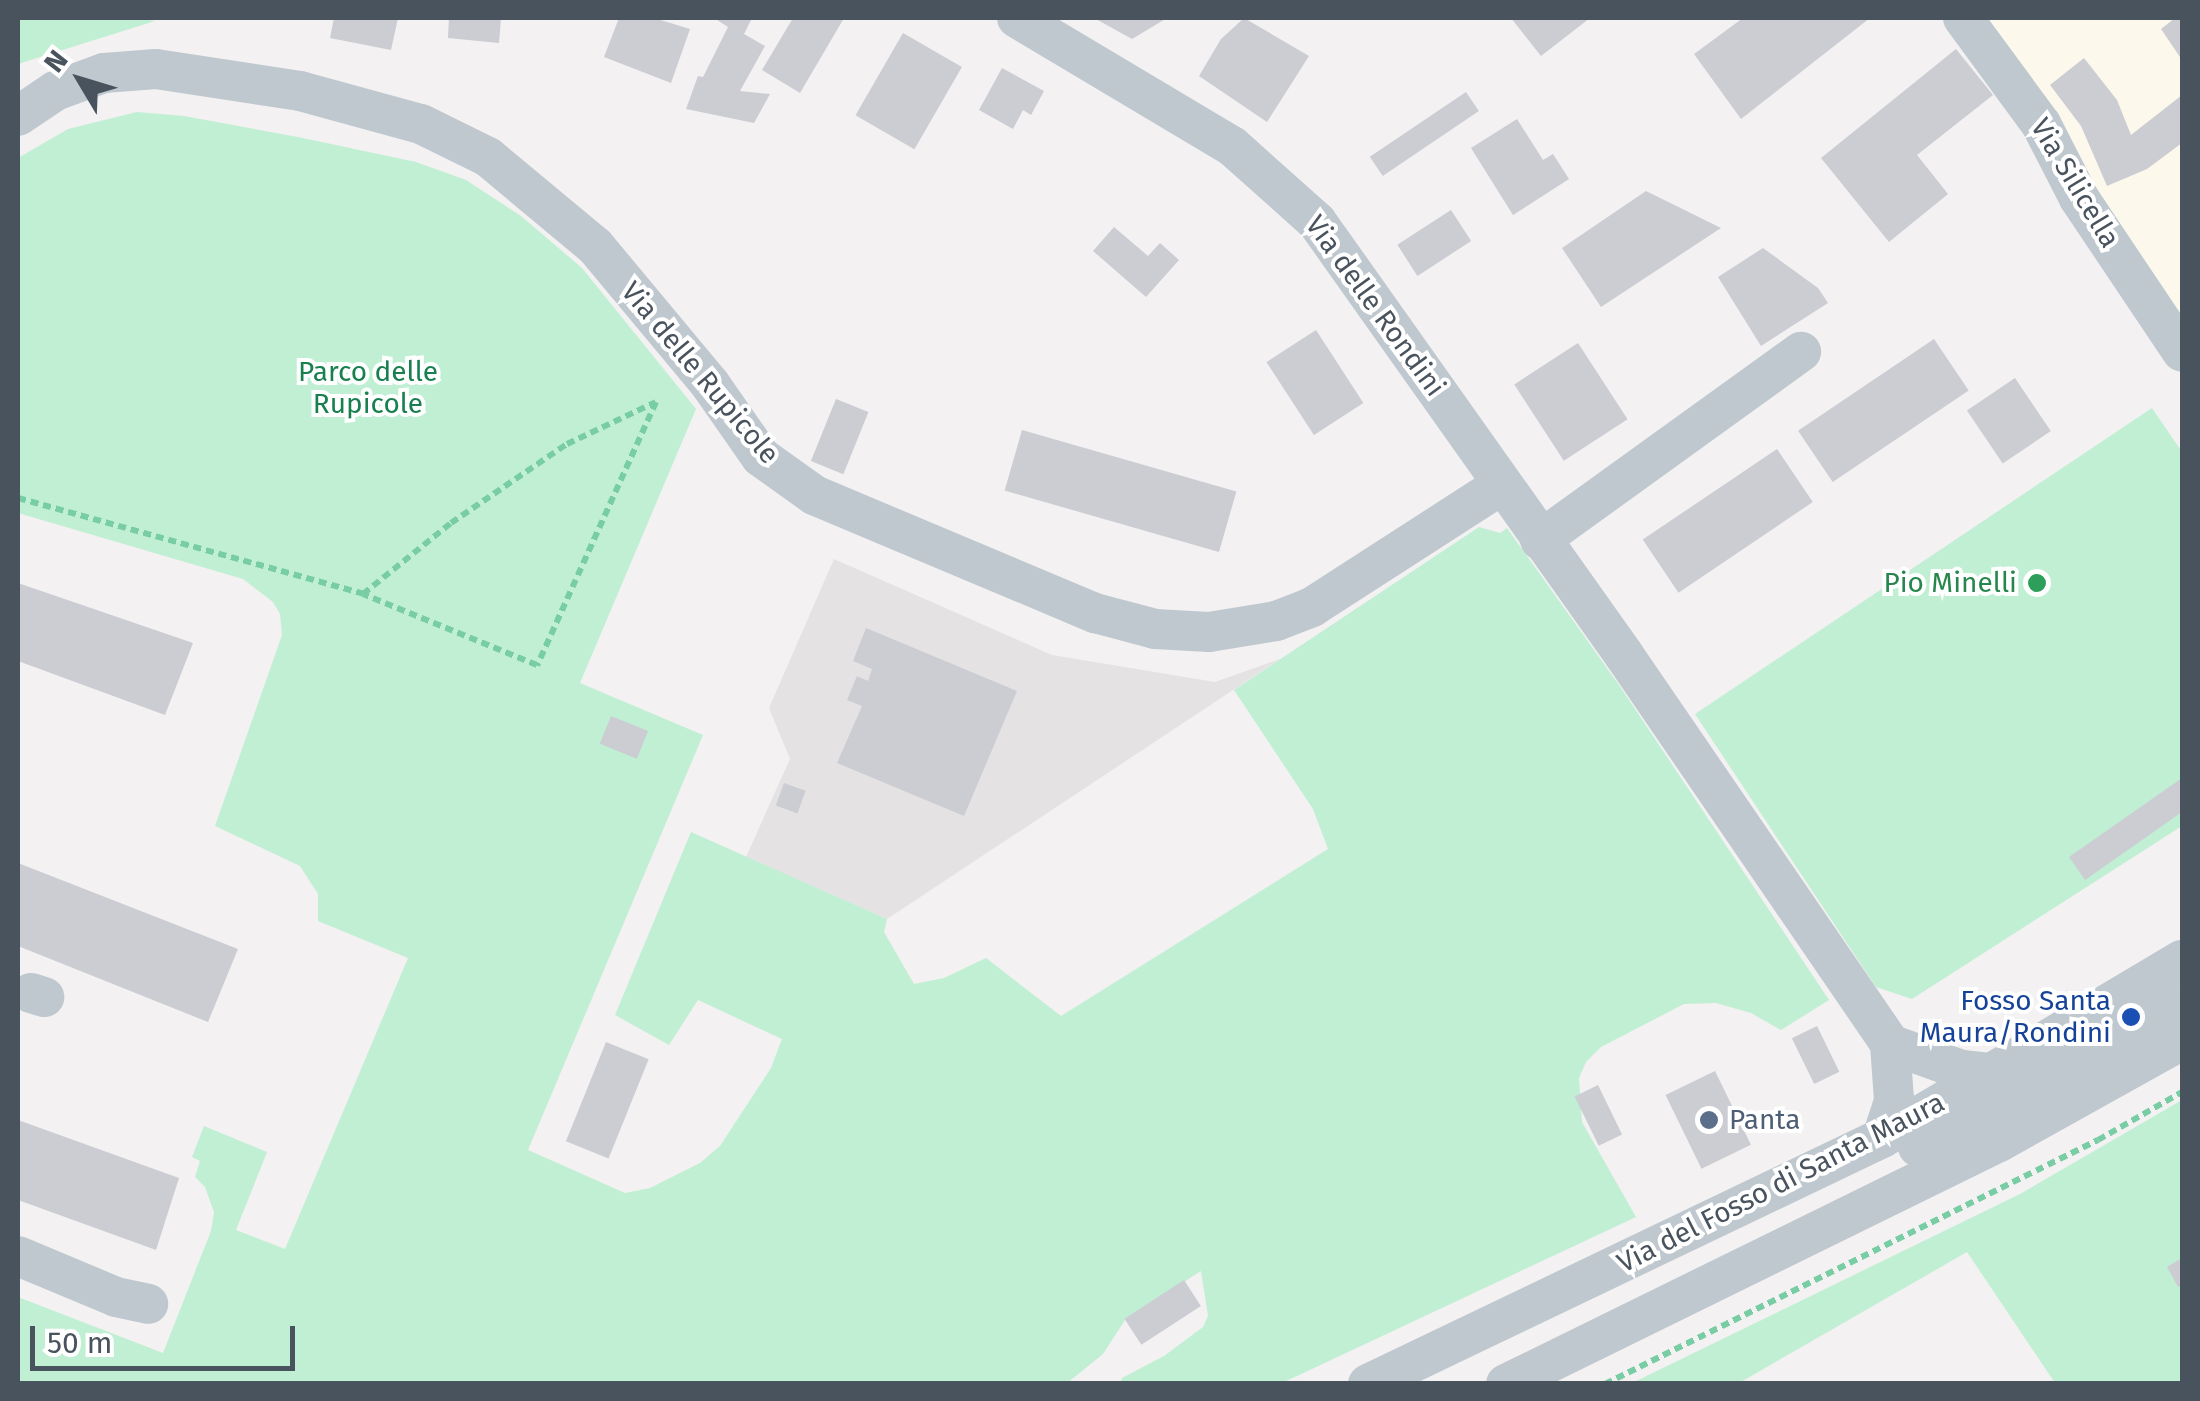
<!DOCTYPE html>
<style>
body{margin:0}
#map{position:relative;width:2200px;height:1401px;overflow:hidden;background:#f3f1f1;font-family:"Fira Sans",sans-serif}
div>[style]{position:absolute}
.commercial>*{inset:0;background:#fcf8ec}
.education>*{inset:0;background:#e4e2e3}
.green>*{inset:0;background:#c0efd4}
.building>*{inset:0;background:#cbcdd3;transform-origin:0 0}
.path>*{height:6px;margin-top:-3px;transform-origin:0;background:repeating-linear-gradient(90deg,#79cda5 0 8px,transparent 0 13px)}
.minor>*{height:40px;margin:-20px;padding:0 20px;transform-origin:20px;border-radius:20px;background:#bfc8cf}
.dots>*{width:28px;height:28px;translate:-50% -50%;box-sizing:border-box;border:5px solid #fff;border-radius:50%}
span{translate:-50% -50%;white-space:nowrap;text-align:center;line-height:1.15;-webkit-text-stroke:8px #fff;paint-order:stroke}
.street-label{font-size:28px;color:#49535e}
.park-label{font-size:28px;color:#18804f}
.leisure-label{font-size:28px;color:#27864d}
.right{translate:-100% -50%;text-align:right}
.transit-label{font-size:28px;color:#164399}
.service-label{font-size:28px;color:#4e5e75}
.left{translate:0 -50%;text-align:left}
.frame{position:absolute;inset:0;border:20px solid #49535e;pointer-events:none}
.north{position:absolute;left:30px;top:30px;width:100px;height:100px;-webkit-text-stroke:8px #fff;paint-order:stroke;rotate:308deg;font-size:28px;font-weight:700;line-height:40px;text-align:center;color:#49535e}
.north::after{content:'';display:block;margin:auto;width:35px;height:45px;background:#49535e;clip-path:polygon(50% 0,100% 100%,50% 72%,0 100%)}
.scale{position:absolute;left:30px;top:1326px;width:265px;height:45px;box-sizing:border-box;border:5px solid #49535e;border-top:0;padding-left:12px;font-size:30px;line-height:35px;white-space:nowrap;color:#49535e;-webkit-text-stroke:8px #fff;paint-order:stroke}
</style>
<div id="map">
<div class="commercial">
<i style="clip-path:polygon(1976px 18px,2182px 18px,2182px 320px)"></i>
</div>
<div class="education">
<i style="clip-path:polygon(834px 559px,1052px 655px,1215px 682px,1280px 659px,887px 919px,746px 857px,790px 759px,769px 708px)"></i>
</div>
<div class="green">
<i style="clip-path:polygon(18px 18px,136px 18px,155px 21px,18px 64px)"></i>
<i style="clip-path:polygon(137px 112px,184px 116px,298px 137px,416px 162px,466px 180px,521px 216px,582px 268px,696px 409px,580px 683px,703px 735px,528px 1150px,625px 1193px,650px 1188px,700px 1163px,720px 1146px,771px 1068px,782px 1039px,698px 1000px,669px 1045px,615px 1015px,691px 832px,887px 919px,884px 932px,914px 984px,944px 978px,986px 958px,1061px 1016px,1328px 849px,1313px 809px,1234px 690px,1479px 527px,1500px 533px,1507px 528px,1619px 685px,1829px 1000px,1781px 1030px,1751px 1013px,1716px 1003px,1684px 1004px,1601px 1047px,1586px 1062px,1579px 1078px,1582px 1122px,1636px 1217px,1282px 1383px,1120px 1383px,1122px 1378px,1164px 1356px,1203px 1327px,1208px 1316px,1201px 1271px,1125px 1320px,1103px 1354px,1066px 1384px,18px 1383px,18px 1297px,163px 1353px,211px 1231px,214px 1212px,205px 1187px,195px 1177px,200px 1161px,192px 1157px,204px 1126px,267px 1152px,236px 1230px,285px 1249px,408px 958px,318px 921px,318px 894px,300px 866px,215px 826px,282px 635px,280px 614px,273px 602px,243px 579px,18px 513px,18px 158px,68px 129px)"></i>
<i style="clip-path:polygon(2152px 408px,2182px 452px,2182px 826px,1912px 999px,1876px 987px,1695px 714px)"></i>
<i style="clip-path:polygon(2182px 1100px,2182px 1383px,2055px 1383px,1967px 1252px,1739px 1383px,1630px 1384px,2020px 1194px)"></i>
</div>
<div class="building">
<i style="clip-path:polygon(334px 18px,398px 18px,391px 50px,330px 38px)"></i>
<i style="clip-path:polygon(449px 18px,501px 18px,499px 43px,448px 38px)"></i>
<i style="clip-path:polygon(619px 18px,654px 18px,690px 29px,671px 83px,604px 57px)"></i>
<i style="clip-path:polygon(714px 18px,752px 18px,744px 34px,765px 46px,740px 91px,770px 94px,754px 123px,686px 109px,698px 76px,703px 77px,728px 27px)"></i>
<i style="clip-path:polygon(793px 18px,844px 18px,800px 93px,762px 70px)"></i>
<i style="clip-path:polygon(1094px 18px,1167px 18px,1132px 39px)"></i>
<i style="clip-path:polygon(1244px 18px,1309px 56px,1267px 122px,1199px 76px,1221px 39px)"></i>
<i style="clip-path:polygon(1511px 18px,1590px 18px,1541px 56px)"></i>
<i style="clip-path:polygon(1743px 18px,1870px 18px,1741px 119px,1694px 54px)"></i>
<i style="clip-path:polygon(2175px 18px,2182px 18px,2182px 60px,2161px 29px)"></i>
<i style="left:903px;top:33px;width:68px;height:95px;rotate:30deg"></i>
<i style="clip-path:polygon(1956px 49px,1993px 95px,1917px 155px,1948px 194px,1889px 242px,1821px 158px)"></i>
<i style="clip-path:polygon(2084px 58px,2117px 100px,2131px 135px,2182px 95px,2182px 143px,2147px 169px,2107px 186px,2081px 126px,2050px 85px)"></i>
<i style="clip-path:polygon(1002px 68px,1044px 91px,1031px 115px,1023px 110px,1013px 129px,979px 110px)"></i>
<i style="left:1466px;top:92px;width:23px;height:116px;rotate:56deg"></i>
<i style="clip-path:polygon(1517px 119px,1543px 160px,1553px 154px,1569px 179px,1513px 215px,1471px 148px)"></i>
<i style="clip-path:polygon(1646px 191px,1721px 228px,1601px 307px,1562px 248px)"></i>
<i style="left:1451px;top:210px;width:37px;height:64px;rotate:57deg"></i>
<i style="clip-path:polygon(1114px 227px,1148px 256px,1160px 243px,1179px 260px,1146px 297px,1093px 251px)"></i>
<i style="clip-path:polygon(1763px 248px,1818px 288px,1828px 303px,1761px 346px,1718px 277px)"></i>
<i style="left:1316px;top:330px;width:87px;height:59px;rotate:57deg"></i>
<i style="left:1934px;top:339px;width:62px;height:164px;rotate:56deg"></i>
<i style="left:1578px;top:343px;width:91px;height:76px;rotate:57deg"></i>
<i style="left:2015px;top:378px;width:64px;height:58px;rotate:56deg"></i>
<i style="left:836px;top:399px;width:35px;height:67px;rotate:22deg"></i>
<i style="left:1022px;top:430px;width:223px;height:63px;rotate:16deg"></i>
<i style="left:1777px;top:449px;width:64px;height:162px;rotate:56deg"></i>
<i style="clip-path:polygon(18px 583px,193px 643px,165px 715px,18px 661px)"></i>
<i style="clip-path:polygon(866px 628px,1017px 691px,964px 816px,837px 763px,862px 706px,847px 700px,857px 676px,868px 681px,872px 669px,853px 661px)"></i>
<i style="left:611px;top:716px;width:40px;height:30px;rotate:22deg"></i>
<i style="clip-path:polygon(2182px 778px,2182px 812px,2085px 880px,2069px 857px)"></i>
<i style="left:784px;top:783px;width:23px;height:24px;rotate:20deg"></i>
<i style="clip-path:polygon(18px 863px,238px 949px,208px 1022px,18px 946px)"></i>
<i style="left:1817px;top:1026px;width:51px;height:28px;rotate:64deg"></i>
<i style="left:606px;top:1042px;width:46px;height:107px;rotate:22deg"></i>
<i style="left:1715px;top:1071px;width:82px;height:55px;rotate:64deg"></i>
<i style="left:1598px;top:1085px;width:55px;height:26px;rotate:64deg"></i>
<i style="clip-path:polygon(18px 1120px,179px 1178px,156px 1250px,18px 1200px)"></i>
<i style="clip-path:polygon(2182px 1258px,2182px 1285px,2178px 1287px,2167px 1267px)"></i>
<i style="left:1184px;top:1280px;width:31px;height:71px;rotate:57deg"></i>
</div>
<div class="path">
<i style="left:18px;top:498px;width:358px;rotate:15.5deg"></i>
<i style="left:363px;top:594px;width:113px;rotate:-38.9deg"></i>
<i style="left:451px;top:523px;width:140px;rotate:-34.3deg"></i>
<i style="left:567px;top:444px;width:98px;rotate:-25.3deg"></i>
<i style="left:656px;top:402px;width:289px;rotate:114.3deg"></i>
<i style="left:537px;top:665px;width:188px;rotate:-157.8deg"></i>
<i style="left:1605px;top:1384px;width:550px;rotate:-26.33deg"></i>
<i style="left:2098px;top:1140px;width:97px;rotate:-29.7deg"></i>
</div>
<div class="minor">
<i style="left:1017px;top:18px;width:250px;rotate:30.8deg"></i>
<i style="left:1232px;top:146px;width:114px;rotate:41.8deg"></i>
<i style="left:1317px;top:222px;width:531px;rotate:54.66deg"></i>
<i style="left:1624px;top:655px;width:471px;rotate:55.6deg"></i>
<i style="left:1890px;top:1044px;width:77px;rotate:19.9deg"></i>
<i style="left:1962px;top:1070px;width:30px;rotate:6deg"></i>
<i style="left:1963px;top:18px;width:132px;rotate:53.7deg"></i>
<i style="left:2041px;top:124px;width:83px;rotate:62.8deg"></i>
<i style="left:2079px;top:198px;width:185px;rotate:56.2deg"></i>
<i style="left:18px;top:116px;width:45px;rotate:-34deg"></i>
<i style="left:55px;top:91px;width:52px;rotate:-20.2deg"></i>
<i style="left:104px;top:73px;width:52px;rotate:-4.4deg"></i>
<i style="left:156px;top:69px;width:146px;rotate:8.7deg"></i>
<i style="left:300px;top:91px;width:125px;rotate:15.3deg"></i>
<i style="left:421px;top:124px;width:75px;rotate:26.2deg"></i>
<i style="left:488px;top:157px;width:139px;rotate:39.8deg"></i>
<i style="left:595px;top:246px;width:180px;rotate:50.2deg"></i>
<i style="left:710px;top:384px;width:89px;rotate:55.1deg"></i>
<i style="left:761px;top:457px;width:65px;rotate:35.6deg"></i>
<i style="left:814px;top:495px;width:305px;rotate:22.8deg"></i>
<i style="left:1095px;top:613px;width:62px;rotate:14.9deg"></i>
<i style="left:1155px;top:629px;width:54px;rotate:3.2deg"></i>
<i style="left:1209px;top:632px;width:68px;rotate:-9.3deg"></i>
<i style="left:1276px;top:621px;width:39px;rotate:-21deg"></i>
<i style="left:1312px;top:607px;width:225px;rotate:-32.8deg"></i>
<i style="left:1540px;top:540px;width:322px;rotate:-35.8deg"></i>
<i style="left:31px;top:993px;width:14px;rotate:17deg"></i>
<i style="left:1882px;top:1138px;width:40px;rotate:-72deg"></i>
<i style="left:1894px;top:1100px;width:56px;rotate:-94.1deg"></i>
<i style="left:1918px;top:1147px;width:300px;rotate:-28.4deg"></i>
<i style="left:18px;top:1256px;width:106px;rotate:22.7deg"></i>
<i style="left:116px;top:1297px;width:33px;rotate:12deg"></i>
<i style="left:1368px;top:1384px;width:570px;rotate:-25.58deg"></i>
<i style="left:1882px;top:1138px;width:349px;rotate:-30.7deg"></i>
<i style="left:1506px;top:1384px;width:549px;rotate:-26.15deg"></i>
<i style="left:1999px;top:1142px;width:210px;rotate:-29.1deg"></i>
</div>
<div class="dots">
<i style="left:2037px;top:583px;background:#2e9e5b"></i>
<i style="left:2131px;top:1017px;background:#1a4fb4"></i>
<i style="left:1709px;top:1120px;background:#5c6f8a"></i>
</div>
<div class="street-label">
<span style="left:2075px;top:183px;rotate:59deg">Via Silicella</span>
<span style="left:1375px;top:306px;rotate:54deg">Via delle Rondini</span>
<span style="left:700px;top:373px;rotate:50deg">Via delle Rupicole</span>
<span style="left:1781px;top:1183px;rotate:-27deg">Via del Fosso di Santa Maura</span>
</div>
<div class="park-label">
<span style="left:368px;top:388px">Parco delle<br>Rupicole</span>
</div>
<div class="leisure-label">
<span class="right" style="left:2017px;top:583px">Pio Minelli</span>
</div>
<div class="transit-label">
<span class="right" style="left:2111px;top:1017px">Fosso Santa<br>Maura/Rondini</span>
</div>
<div class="service-label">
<span class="left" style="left:1729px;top:1120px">Panta</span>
</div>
<div class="frame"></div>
<div class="north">N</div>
<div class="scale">50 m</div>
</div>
